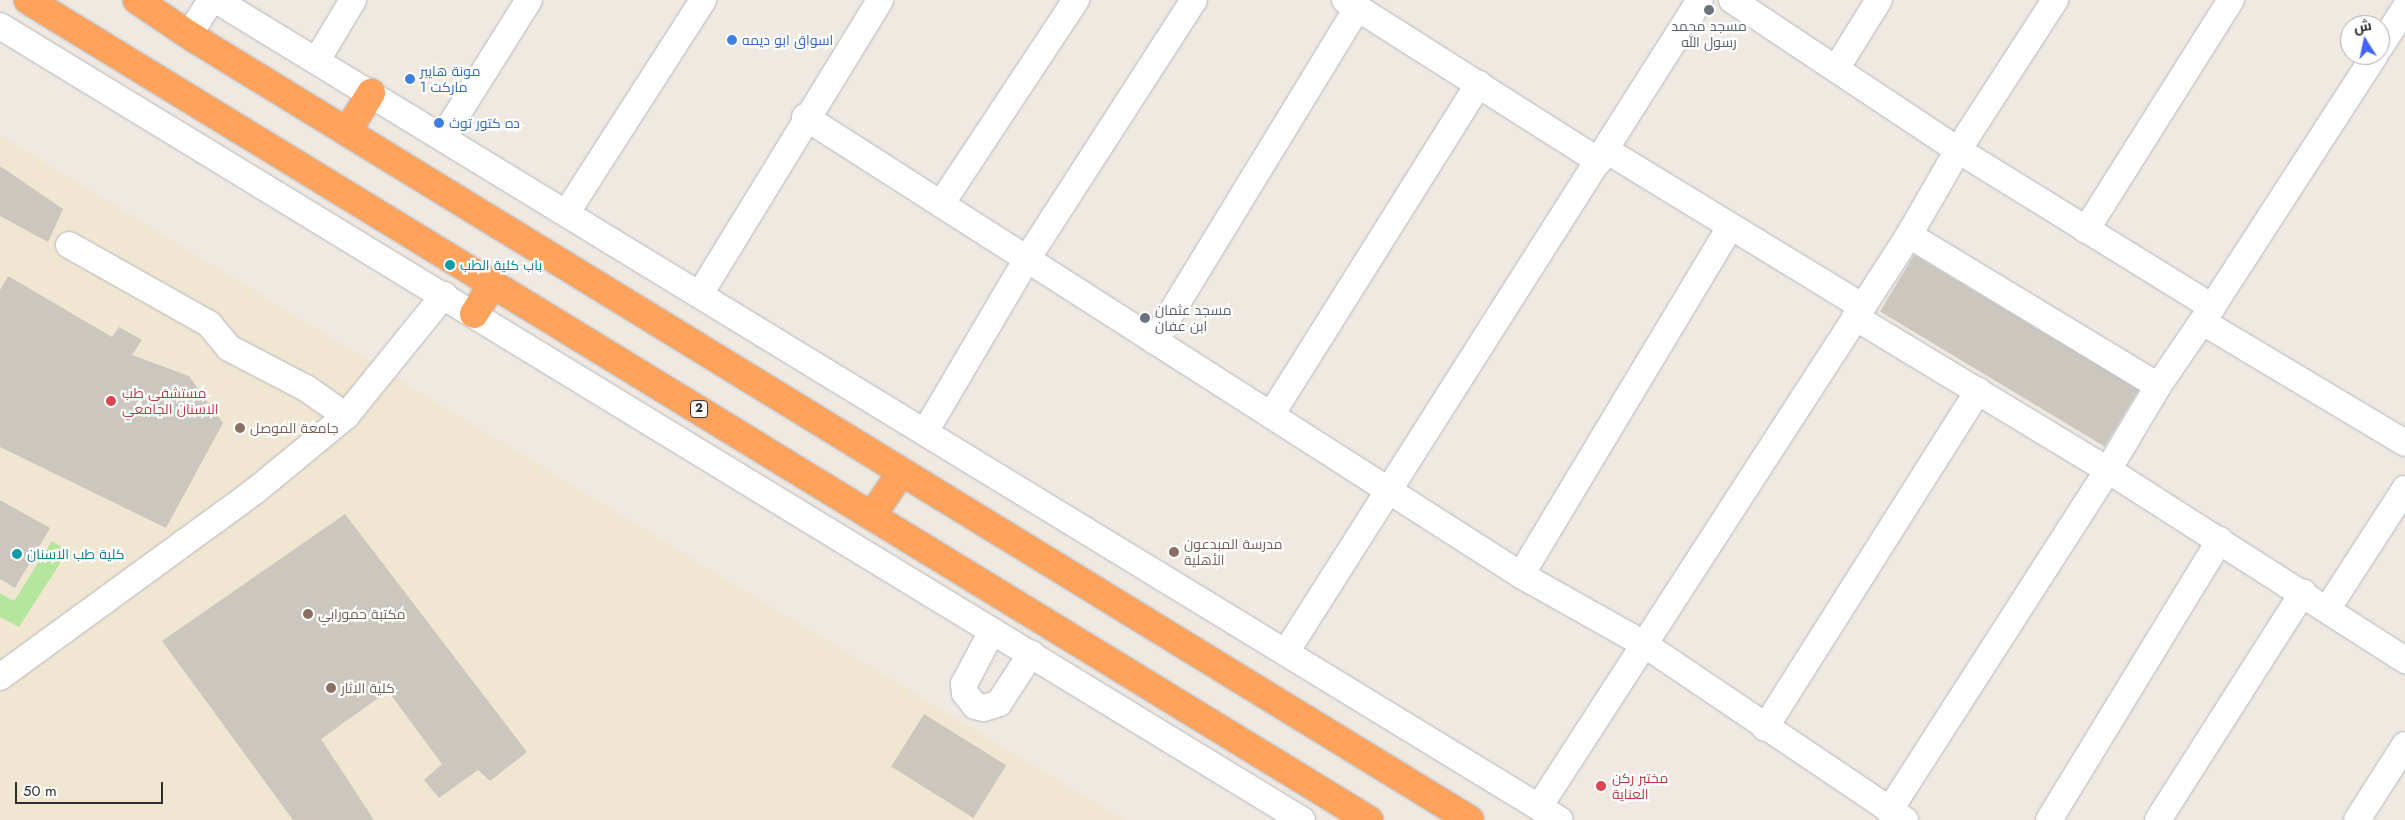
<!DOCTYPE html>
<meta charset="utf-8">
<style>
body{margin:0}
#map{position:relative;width:2405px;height:820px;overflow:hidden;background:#efe9e1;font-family:Jost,Cairo,sans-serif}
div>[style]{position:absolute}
.education>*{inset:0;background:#f0e6d1}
.green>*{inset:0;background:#b6e59e}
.building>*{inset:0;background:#cbc7bf;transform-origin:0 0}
.roads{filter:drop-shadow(0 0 1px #b4b7c1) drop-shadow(0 0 1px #b4b7c1)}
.minor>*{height:26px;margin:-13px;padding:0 13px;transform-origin:13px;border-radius:13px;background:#fff}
.highway>*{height:28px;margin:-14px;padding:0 14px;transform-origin:14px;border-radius:14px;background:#ffa35c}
.dots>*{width:14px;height:14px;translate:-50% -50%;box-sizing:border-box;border:2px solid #fff;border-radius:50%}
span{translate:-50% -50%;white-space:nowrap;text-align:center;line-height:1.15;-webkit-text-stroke:4.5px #fff;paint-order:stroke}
.shield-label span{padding:1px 4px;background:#fff;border:1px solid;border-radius:4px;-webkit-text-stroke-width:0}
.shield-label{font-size:12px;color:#2e2e2e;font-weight:700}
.worship-label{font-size:14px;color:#5b616d}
.left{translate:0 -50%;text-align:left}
.shop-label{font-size:14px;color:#366cbe}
.culture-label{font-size:14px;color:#0d838f}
.health-label{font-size:14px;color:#be3a42}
.education-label{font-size:14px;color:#785e54}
.north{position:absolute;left:2340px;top:15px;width:50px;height:50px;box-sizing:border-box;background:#fff;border:1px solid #ababab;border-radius:50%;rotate:350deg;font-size:14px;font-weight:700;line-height:20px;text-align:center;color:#2e2e2e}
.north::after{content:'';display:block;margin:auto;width:18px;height:22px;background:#4264fb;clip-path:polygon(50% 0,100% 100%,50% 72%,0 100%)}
.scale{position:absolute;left:15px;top:782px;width:148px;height:22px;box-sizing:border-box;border:2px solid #2e2e2e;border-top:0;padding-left:6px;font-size:15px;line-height:18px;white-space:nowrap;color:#2e2e2e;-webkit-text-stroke:4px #fff;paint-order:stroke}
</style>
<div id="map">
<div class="education">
<i style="clip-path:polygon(0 135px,747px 592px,1124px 820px,0 820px)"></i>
</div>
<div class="green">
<i style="clip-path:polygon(52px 541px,68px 551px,19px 627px,0 617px,0 593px,14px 601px)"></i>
</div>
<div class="building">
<i style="clip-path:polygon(0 166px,63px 209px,48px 242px,0 216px)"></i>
<i style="left:1914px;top:255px;width:262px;height:66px;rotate:31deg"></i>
<i style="clip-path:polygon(8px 276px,112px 337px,119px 327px,142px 340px,132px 355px,189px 376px,223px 423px,166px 528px,0 447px,0 290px)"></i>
<i style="clip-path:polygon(0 500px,50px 528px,15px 588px,0 579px)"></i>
<i style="clip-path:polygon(345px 514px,527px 752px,490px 781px,478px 770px,439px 798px,424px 780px,442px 764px,388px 691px,321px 739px,374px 820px,293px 820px,162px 641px)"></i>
<i style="left:924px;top:714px;width:97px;height:62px;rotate:32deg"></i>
</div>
<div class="roads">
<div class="minor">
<i style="left:216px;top:0;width:1574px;rotate:31.39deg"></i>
<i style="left:1345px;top:0;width:301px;rotate:32.4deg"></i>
<i style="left:1732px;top:0;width:271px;rotate:33.6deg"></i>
<i style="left:1958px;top:150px;width:299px;rotate:31.7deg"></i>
<i style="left:0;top:26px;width:1525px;rotate:31.38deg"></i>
<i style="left:189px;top:35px;width:41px;rotate:-57.8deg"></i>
<i style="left:2380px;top:47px;width:46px;rotate:-57.3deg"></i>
<i style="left:317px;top:60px;width:70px;rotate:-59deg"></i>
<i style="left:1836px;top:69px;width:81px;rotate:-58.1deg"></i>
<i style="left:805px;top:117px;width:850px;rotate:32.61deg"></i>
<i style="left:1521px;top:575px;width:141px;rotate:29.3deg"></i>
<i style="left:1644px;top:644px;width:315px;rotate:34deg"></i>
<i style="left:443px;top:137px;width:162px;rotate:-57.9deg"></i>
<i style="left:1606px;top:150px;width:300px;rotate:31.4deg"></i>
<i style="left:941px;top:204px;width:245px;rotate:-56.5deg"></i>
<i style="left:567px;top:212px;width:252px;rotate:-57.3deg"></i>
<i style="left:2086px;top:230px;width:272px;rotate:-57.8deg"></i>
<i style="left:1909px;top:235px;width:291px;rotate:31.2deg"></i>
<i style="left:69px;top:245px;width:161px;rotate:29.4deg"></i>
<i style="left:209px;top:324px;width:31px;rotate:50deg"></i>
<i style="left:229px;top:348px;width:87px;rotate:27.5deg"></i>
<i style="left:306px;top:388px;width:49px;rotate:35deg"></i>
<i style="left:700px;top:294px;width:345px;rotate:-58.5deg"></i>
<i style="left:1855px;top:317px;width:296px;rotate:31.2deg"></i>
<i style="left:2108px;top:470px;width:353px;rotate:32.6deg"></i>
<i style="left:2203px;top:322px;width:235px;rotate:30.9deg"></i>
<i style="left:1154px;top:341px;width:390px;rotate:-58.6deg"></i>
<i style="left:1271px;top:415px;width:391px;rotate:-57.9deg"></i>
<i style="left:925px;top:432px;width:201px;rotate:-59.5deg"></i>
<i style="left:1027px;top:259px;width:308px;rotate:-57.2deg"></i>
<i style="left:1521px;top:575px;width:406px;rotate:-59deg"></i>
<i style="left:2328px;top:608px;width:142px;rotate:-57.1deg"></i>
<i style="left:992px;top:631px;width:60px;rotate:117.8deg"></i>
<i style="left:964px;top:684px;width:9px;rotate:84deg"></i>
<i style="left:965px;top:693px;width:16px;rotate:52deg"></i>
<i style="left:975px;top:706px;width:9px;rotate:13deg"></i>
<i style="left:984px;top:708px;width:16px;rotate:-18deg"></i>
<i style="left:999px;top:703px;width:59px;rotate:-56.9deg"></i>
<i style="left:1286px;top:652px;width:772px;rotate:-57.59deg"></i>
<i style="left:0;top:677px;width:316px;rotate:-36.1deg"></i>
<i style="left:255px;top:491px;width:118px;rotate:-39.5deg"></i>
<i style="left:346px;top:416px;width:156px;rotate:-51deg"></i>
<i style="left:1765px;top:728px;width:399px;rotate:-57.7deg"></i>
<i style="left:1539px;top:807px;width:681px;rotate:-57.1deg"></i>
<i style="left:1909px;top:235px;width:98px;rotate:-60deg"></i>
<i style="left:1958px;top:150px;width:179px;rotate:-57.1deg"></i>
<i style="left:1889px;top:811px;width:405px;rotate:-57.3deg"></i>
<i style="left:2108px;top:470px;width:98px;rotate:-59.2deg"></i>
<i style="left:2158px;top:386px;width:96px;rotate:-55.6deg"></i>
<i style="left:2212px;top:307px;width:300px;rotate:-57.1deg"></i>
<i style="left:2049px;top:820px;width:328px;rotate:-58.6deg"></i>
<i style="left:2158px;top:820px;width:270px;rotate:-57.5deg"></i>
<i style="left:2357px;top:820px;width:89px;rotate:-57.4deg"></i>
</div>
<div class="highway">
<i style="left:28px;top:0;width:1572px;rotate:31.45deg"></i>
<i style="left:137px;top:0;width:63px;rotate:33.9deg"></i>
<i style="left:189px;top:35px;width:1502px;rotate:31.5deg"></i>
<i style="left:347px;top:132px;width:46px;rotate:-58.4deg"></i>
<i style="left:474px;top:314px;width:36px;rotate:-58deg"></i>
<i style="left:873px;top:514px;width:50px;rotate:-55.7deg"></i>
</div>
</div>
<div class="dots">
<i style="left:1709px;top:10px;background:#6b7280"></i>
<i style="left:732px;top:40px;background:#3f7fe0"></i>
<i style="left:410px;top:79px;background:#3f7fe0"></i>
<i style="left:439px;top:123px;background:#3f7fe0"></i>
<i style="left:450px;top:265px;background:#0f9aa8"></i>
<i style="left:1145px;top:318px;background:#6b7280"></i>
<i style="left:111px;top:401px;background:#e0444e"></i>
<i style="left:240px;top:428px;background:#8d6e63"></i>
<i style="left:1174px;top:552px;background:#8d6e63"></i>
<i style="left:17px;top:554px;background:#0f9aa8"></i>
<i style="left:308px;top:614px;background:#8d6e63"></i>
<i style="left:331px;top:688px;background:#8d6e63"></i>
<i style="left:1601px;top:786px;background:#e0444e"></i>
</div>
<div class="shield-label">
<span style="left:699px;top:409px">2</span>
</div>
<div class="worship-label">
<span style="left:1709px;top:34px">مسجد محمد<br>رسول الله</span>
<span class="left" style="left:1155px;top:318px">مسجد عثمان<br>ابن عفان</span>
</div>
<div class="shop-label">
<span class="left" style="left:742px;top:40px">اسواق ابو ديمه</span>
<span class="left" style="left:420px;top:79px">مونة هايبر<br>ماركت 1</span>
<span class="left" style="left:449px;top:123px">ده كتور توث</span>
</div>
<div class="culture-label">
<span class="left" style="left:460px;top:265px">باب كلية الطب</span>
<span class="left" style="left:27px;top:554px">كلية طب الاسنان</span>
</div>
<div class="health-label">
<span class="left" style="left:122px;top:401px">مستشفى طب<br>الاسنان الجامعي</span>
<span class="left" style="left:1612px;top:786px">مختبر ركن<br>العناية</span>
</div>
<div class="education-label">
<span class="left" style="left:250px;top:428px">جامعة الموصل</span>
<span class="left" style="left:1184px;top:552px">مدرسة المبدعون<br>الأهلية</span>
<span class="left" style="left:318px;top:614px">مكتبة حمورابي</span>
<span class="left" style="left:341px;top:688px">كلية الاثار</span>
</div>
<div class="north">ش</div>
<div class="scale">50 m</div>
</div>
